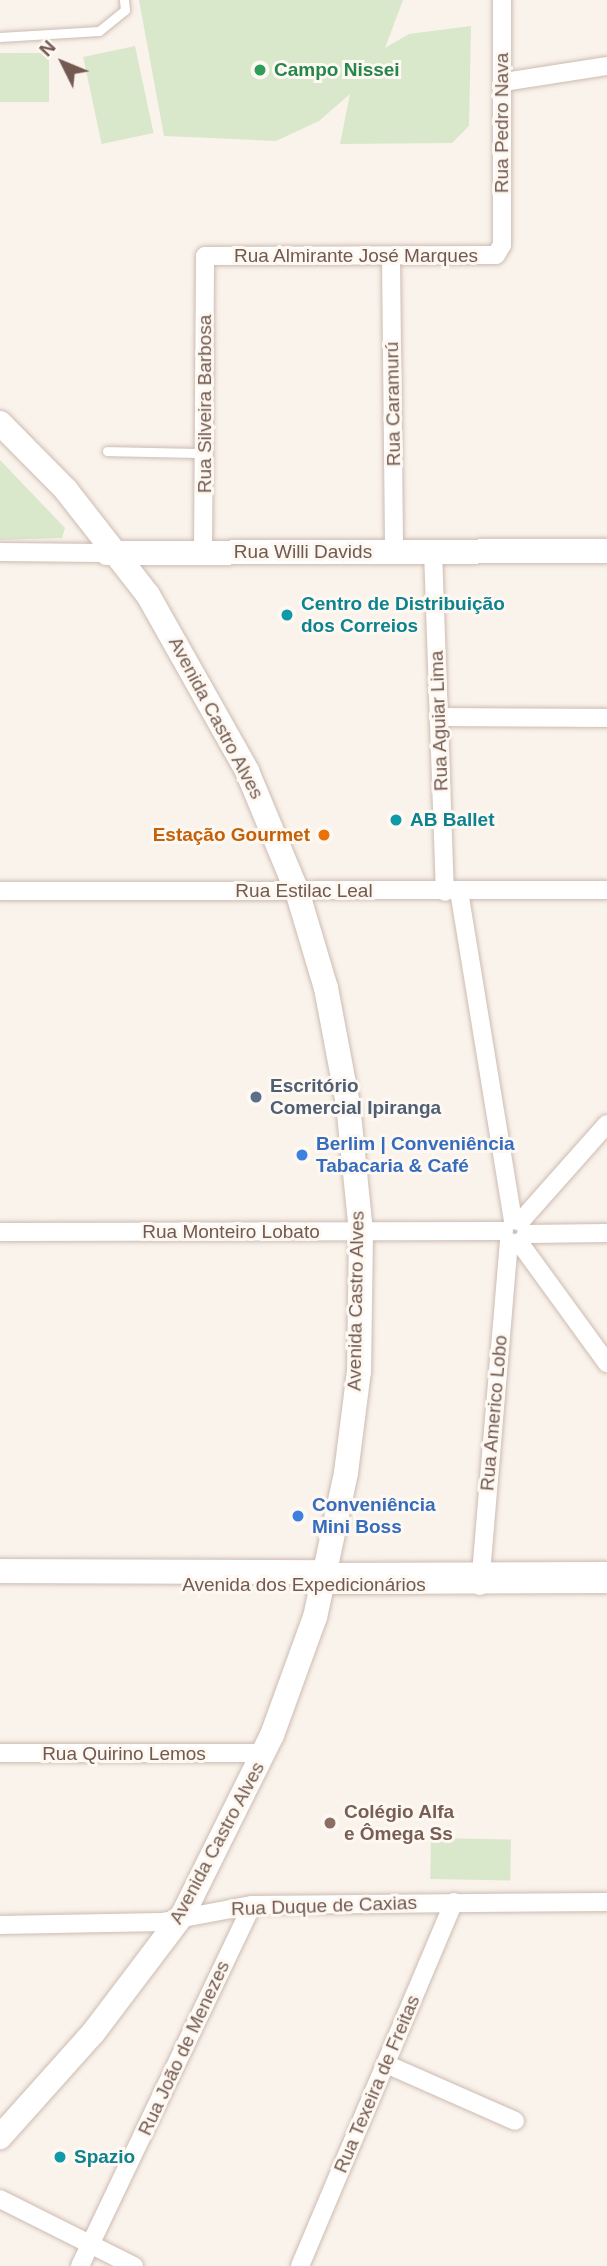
<!DOCTYPE html>
<meta charset="utf-8">
<style>
body{margin:0}
#map{position:relative;width:607px;height:2266px;overflow:hidden;background:#faf3eb;font-family:Helvetica,sans-serif}
div>[style]{position:absolute}
.green>*{inset:0;background:#d9e7cb;transform-origin:0 0}
.roads{filter:drop-shadow(0 0 2px #ccbbb2) drop-shadow(0 0 2px #ccbbb2)}
.lane>*{height:9px;margin:-4.5px;padding:0 4.5px;transform-origin:4.5px;border-radius:4.5px;background:#fff}
.street>*{height:18px;margin:-9px;padding:0 9px;transform-origin:9px;border-radius:9px;background:#fff}
.secondary>*{height:24px;margin:-12px;padding:0 12px;transform-origin:12px;border-radius:12px;background:#fff}
.dots>*{width:19px;height:19px;translate:-50% -50%;box-sizing:border-box;border:4px solid #fdf8f1;border-radius:50%}
span{translate:-50% -50%;white-space:nowrap;text-align:center;line-height:1.15;-webkit-text-stroke:6px #fdf8f1;paint-order:stroke}
.leisure-label{font-size:19px;color:#27864d;font-weight:700}
.left{translate:0 -50%;text-align:left}
.street-label{font-size:19px;color:#735a51}
.culture-label{font-size:19px;color:#0d838f;font-weight:700}
.food-label{font-size:19px;color:#c56008;font-weight:700}
.right{translate:-100% -50%;text-align:right}
.service-label{font-size:19px;color:#4e5e75;font-weight:700}
.shop-label{font-size:19px;color:#366cbe;font-weight:700}
.education-label{font-size:19px;color:#785e54;font-weight:700}
.north{position:absolute;left:28px;top:28px;width:70px;height:70px;-webkit-text-stroke:5px #fdf8f1;paint-order:stroke;rotate:313deg;font-size:19px;font-weight:700;line-height:28px;text-align:center;color:#735a51}
.north::after{content:'';display:block;margin:auto;width:24px;height:32px;background:#735a51;clip-path:polygon(50% 0,100% 100%,50% 72%,0 100%)}
</style>
<div id="map">
<div class="green">
<i style="clip-path:polygon(139px 0,403px 0,385px 48px,409px 34px,471px 26px,469px 126px,452px 143px,340px 144px,350px 94px,319px 121px,276px 141px,164px 136px)"></i>
<i style="left:135px;top:46px;width:89px;height:53px;rotate:78deg"></i>
<i style="left:0;top:53px;width:49px;height:49px"></i>
<i style="clip-path:polygon(0 460px,65px 528px,62px 538px,0 540px)"></i>
<i style="left:431px;top:1838px;width:80px;height:41px;rotate:1deg"></i>
</div>
<div class="roads">
<div class="lane">
<i style="left:0;top:37px;width:99px;rotate:-3.5deg"></i>
<i style="left:99px;top:31px;width:33px;rotate:-39deg"></i>
<i style="left:125px;top:10px;width:10px;rotate:-96deg"></i>
<i style="left:107px;top:451px;width:98px;rotate:1.2deg"></i>
</div>
<div class="street">
<i style="left:504px;top:82px;width:104px;rotate:-8.8deg"></i>
<i style="left:391px;top:257px;width:294px;rotate:89.4deg"></i>
<i style="left:433px;top:551px;width:341px;rotate:88deg"></i>
<i style="left:0;top:552px;width:102px;rotate:0.6deg"></i>
<i style="left:203px;top:552px;width:296px;rotate:-89.6deg"></i>
<i style="left:205px;top:256px;width:291px;rotate:-0.2deg"></i>
<i style="left:496px;top:255px;width:12px;rotate:-59deg"></i>
<i style="left:502px;top:245px;width:245px;rotate:-90deg"></i>
<i style="left:439px;top:717px;width:168px;rotate:0.3deg"></i>
<i style="left:0;top:891px;width:607px;rotate:-0.09deg"></i>
<i style="left:459px;top:891px;width:334px;rotate:80.7deg"></i>
<i style="left:520px;top:1222px;width:131px;rotate:-48.4deg"></i>
<i style="left:0;top:1232px;width:504px;rotate:-0.11deg"></i>
<i style="left:526px;top:1234px;width:81px;rotate:-0.7deg"></i>
<i style="left:519px;top:1242px;width:150px;rotate:54deg"></i>
<i style="left:326px;top:1572px;width:281px;rotate:-0.2deg"></i>
<i style="left:323px;top:1585px;width:284px;rotate:-0.2deg"></i>
<i style="left:480px;top:1586px;width:346px;rotate:-85.2deg"></i>
<i style="left:0;top:1753px;width:265px"></i>
<i style="left:0;top:1925px;width:162px;rotate:-1.1deg"></i>
<i style="left:162px;top:1922px;width:92px;rotate:-10.7deg"></i>
<i style="left:252px;top:1905px;width:355px;rotate:-0.5deg"></i>
<i style="left:386px;top:2064px;width:141px;rotate:23.8deg"></i>
<i style="left:0;top:2199px;width:150px;rotate:26.6deg"></i>
<i style="left:80px;top:2266px;width:400px;rotate:-64.5deg"></i>
<i style="left:300px;top:2266px;width:395px;rotate:-67.1deg"></i>
</div>
<div class="secondary">
<i style="left:0;top:423px;width:94px;rotate:45.4deg"></i>
<i style="left:66px;top:490px;width:133px;rotate:52deg"></i>
<i style="left:148px;top:595px;width:202px;rotate:60.6deg"></i>
<i style="left:247px;top:771px;width:130px;rotate:67.4deg"></i>
<i style="left:297px;top:891px;width:101px;rotate:73.4deg"></i>
<i style="left:326px;top:988px;width:118px;rotate:79.3deg"></i>
<i style="left:348px;top:1104px;width:129px;rotate:84.2deg"></i>
<i style="left:361px;top:1232px;width:139px;rotate:90.8deg"></i>
<i style="left:359px;top:1371px;width:103px;rotate:97.3deg"></i>
<i style="left:346px;top:1473px;width:147px;rotate:102.1deg"></i>
<i style="left:315px;top:1617px;width:126px;rotate:110deg"></i>
<i style="left:272px;top:1735px;width:200px;rotate:116.4deg"></i>
<i style="left:183px;top:1914px;width:149px;rotate:127.1deg"></i>
<i style="left:93px;top:2033px;width:140px;rotate:131.8deg"></i>
<i style="left:107px;top:553px;width:500px;rotate:-0.23deg"></i>
<i style="left:0;top:1571px;width:326px;rotate:0.2deg"></i>
</div>
</div>
<div class="dots">
<i style="left:260px;top:70px;background:#2e9e5b"></i>
<i style="left:287px;top:615px;background:#0f9aa8"></i>
<i style="left:396px;top:820px;background:#0f9aa8"></i>
<i style="left:324px;top:835px;background:#e8710a"></i>
<i style="left:256px;top:1097px;background:#5c6f8a"></i>
<i style="left:302px;top:1155px;background:#3f7fe0"></i>
<i style="left:298px;top:1516px;background:#3f7fe0"></i>
<i style="left:330px;top:1823px;background:#8d6e63"></i>
<i style="left:60px;top:2157px;background:#0f9aa8"></i>
</div>
<div class="leisure-label">
<span class="left" style="left:274px;top:70px">Campo Nissei</span>
</div>
<div class="street-label">
<span style="left:502px;top:123px;rotate:-90deg">Rua Pedro Nava</span>
<span style="left:356px;top:256px">Rua Almirante José Marques</span>
<span style="left:205px;top:404px;rotate:-90deg">Rua Silveira Barbosa</span>
<span style="left:393px;top:404px;rotate:-91deg">Rua Caramurú</span>
<span style="left:303px;top:552px">Rua Willi Davids</span>
<span style="left:216px;top:718px;rotate:62deg">Avenida Castro Alves</span>
<span style="left:439px;top:721px;rotate:-92deg">Rua Aguiar Lima</span>
<span style="left:304px;top:891px">Rua Estilac Leal</span>
<span style="left:231px;top:1232px">Rua Monteiro Lobato</span>
<span style="left:356px;top:1301px;rotate:-89deg">Avenida Castro Alves</span>
<span style="left:494px;top:1413px;rotate:-85deg">Rua Americo Lobo</span>
<span style="left:304px;top:1585px">Avenida dos Expedicionários</span>
<span style="left:124px;top:1754px">Rua Quirino Lemos</span>
<span style="left:217px;top:1843px;rotate:-62deg">Avenida Castro Alves</span>
<span style="left:324px;top:1906px;rotate:-2deg">Rua Duque de Caxias</span>
<span style="left:184px;top:2048px;rotate:-65deg">Rua João de Menezes</span>
<span style="left:377px;top:2084px;rotate:-67deg">Rua Texeira de Freitas</span>
</div>
<div class="culture-label">
<span class="left" style="left:301px;top:615px">Centro de Distribuição<br>dos Correios</span>
<span class="left" style="left:410px;top:820px">AB Ballet</span>
<span class="left" style="left:74px;top:2157px">Spazio</span>
</div>
<div class="food-label">
<span class="right" style="left:310px;top:835px">Estação Gourmet</span>
</div>
<div class="service-label">
<span class="left" style="left:270px;top:1097px">Escritório<br>Comercial Ipiranga</span>
</div>
<div class="shop-label">
<span class="left" style="left:316px;top:1155px">Berlim | Conveniência<br>Tabacaria &amp; Café</span>
<span class="left" style="left:312px;top:1516px">Conveniência<br>Mini Boss</span>
</div>
<div class="education-label">
<span class="left" style="left:344px;top:1823px">Colégio Alfa<br>e Ômega Ss</span>
</div>
<div class="north">N</div>
</div>
